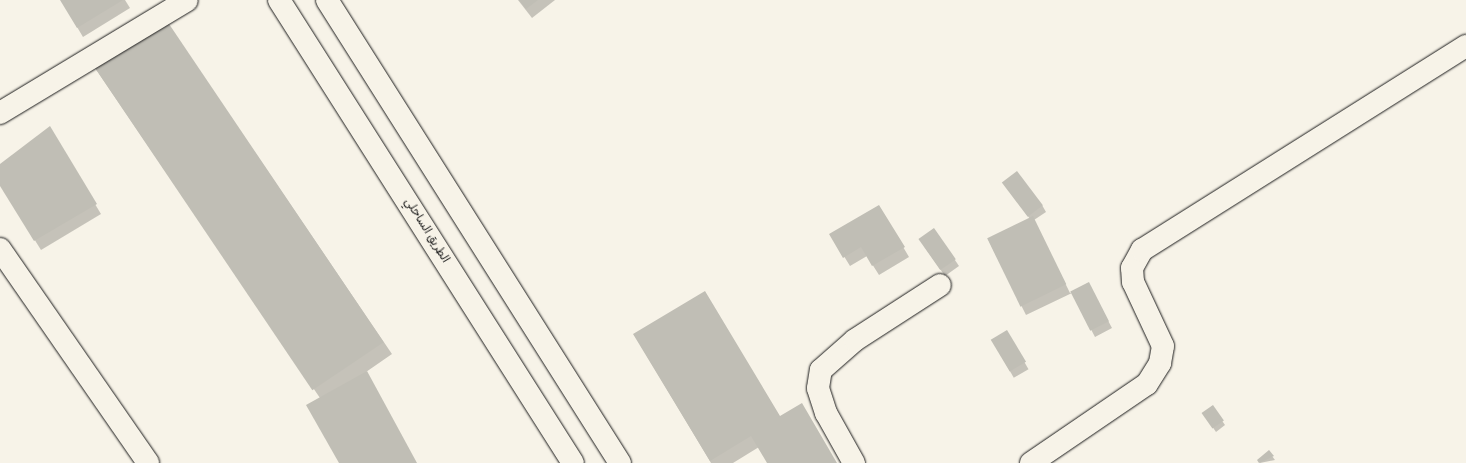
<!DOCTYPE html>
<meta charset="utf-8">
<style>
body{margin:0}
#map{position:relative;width:1466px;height:463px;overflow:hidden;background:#f7f3e8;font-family:Dekko,"Playpen Sans Arabic",sans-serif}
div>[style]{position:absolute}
.shadow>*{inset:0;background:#0003;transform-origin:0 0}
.building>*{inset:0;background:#c0beb5;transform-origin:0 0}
.roads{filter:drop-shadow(0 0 1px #1c1c1c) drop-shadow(0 0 1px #1c1c1c)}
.minor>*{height:22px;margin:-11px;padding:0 11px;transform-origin:11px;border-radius:11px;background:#f7f3e8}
.trunk>*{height:22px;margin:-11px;padding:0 11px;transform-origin:11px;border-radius:11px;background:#f7f3e8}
span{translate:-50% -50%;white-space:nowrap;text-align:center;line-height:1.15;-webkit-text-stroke:3px #f7f3e8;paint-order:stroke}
.street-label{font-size:12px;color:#1c1c1c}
</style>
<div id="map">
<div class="shadow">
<i style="clip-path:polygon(61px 0,125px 0,130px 8px,83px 37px)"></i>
<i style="clip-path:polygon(518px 0,555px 0,532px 18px)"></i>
<i style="clip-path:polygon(165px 20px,392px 354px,366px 372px,416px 463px,340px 463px,320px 398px,95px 68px)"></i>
<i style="clip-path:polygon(49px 128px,101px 214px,41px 250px,0 184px,0 165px)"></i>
<i style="clip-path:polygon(1003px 183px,1042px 205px,1046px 212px,1034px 220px,1070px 293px,1088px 283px,1112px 328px,1095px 337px,1072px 293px,1026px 315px,988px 239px,1030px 219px)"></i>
<i style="clip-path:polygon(879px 206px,909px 257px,879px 275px,867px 256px,850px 266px,831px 235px)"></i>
<i style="clip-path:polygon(934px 229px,959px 266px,945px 276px,924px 246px)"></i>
<i style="left:1007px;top:332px;width:43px;height:17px;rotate:60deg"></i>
<i style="clip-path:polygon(641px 346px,780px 418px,836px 463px,768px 463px,759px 447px,733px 463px,711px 463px)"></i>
<i style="clip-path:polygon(1212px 406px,1225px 425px,1216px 432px,1205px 416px)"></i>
<i style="clip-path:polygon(1269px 452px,1275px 460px,1260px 463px,1258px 460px)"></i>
</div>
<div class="building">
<i style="clip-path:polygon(60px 0,123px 0,77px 28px)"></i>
<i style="clip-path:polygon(519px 0,538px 0,526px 9px)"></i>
<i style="left:165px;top:18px;width:391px;height:86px;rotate:56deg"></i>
<i style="clip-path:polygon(50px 126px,97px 204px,34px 241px,0 186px,0 164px)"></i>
<i style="left:1017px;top:171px;width:43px;height:19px;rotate:53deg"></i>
<i style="clip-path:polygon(879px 205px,905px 247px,872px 266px,861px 247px,843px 258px,829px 234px)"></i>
<i style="left:1033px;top:216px;width:76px;height:51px;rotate:64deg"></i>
<i style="left:934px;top:228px;width:38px;height:19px;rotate:55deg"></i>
<i style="left:1089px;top:282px;width:44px;height:21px;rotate:63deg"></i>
<i style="clip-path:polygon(705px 291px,780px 416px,802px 403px,837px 463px,767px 463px,751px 436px,710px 461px,633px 334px)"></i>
<i style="left:1007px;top:330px;width:37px;height:19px;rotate:59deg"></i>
<i style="clip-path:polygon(367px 371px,417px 463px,339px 463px,306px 405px)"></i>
<i style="left:1213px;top:405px;width:19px;height:14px;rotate:55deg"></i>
<i style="clip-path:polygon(1269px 450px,1274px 456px,1259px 463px,1257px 460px)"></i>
</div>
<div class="roads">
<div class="minor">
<i style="left:0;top:113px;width:218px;rotate:-31.1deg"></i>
<i style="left:0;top:249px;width:260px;rotate:55.3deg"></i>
<i style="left:854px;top:463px;width:57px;rotate:-119.2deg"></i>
<i style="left:826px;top:413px;width:26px;rotate:-108deg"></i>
<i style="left:818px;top:388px;width:18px;rotate:-81deg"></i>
<i style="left:821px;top:370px;width:45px;rotate:-41.4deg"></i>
<i style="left:855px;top:340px;width:101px;rotate:-32.9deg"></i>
<i style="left:1031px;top:463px;width:140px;rotate:-34.3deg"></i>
<i style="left:1147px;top:384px;width:25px;rotate:-58deg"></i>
<i style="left:1160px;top:363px;width:17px;rotate:-80deg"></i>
<i style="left:1163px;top:346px;width:71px;rotate:-115.1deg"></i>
<i style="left:1133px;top:282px;width:14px;rotate:-94deg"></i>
<i style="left:1132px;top:268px;width:21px;rotate:-61deg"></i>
<i style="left:1142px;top:250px;width:383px;rotate:-32.2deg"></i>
</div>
<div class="trunk">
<i style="left:279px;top:0;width:548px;rotate:57.58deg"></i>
<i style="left:327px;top:0;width:548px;rotate:57.67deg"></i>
</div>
</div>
<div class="street-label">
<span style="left:426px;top:231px;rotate:58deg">الطريق الساحلي</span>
</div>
</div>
